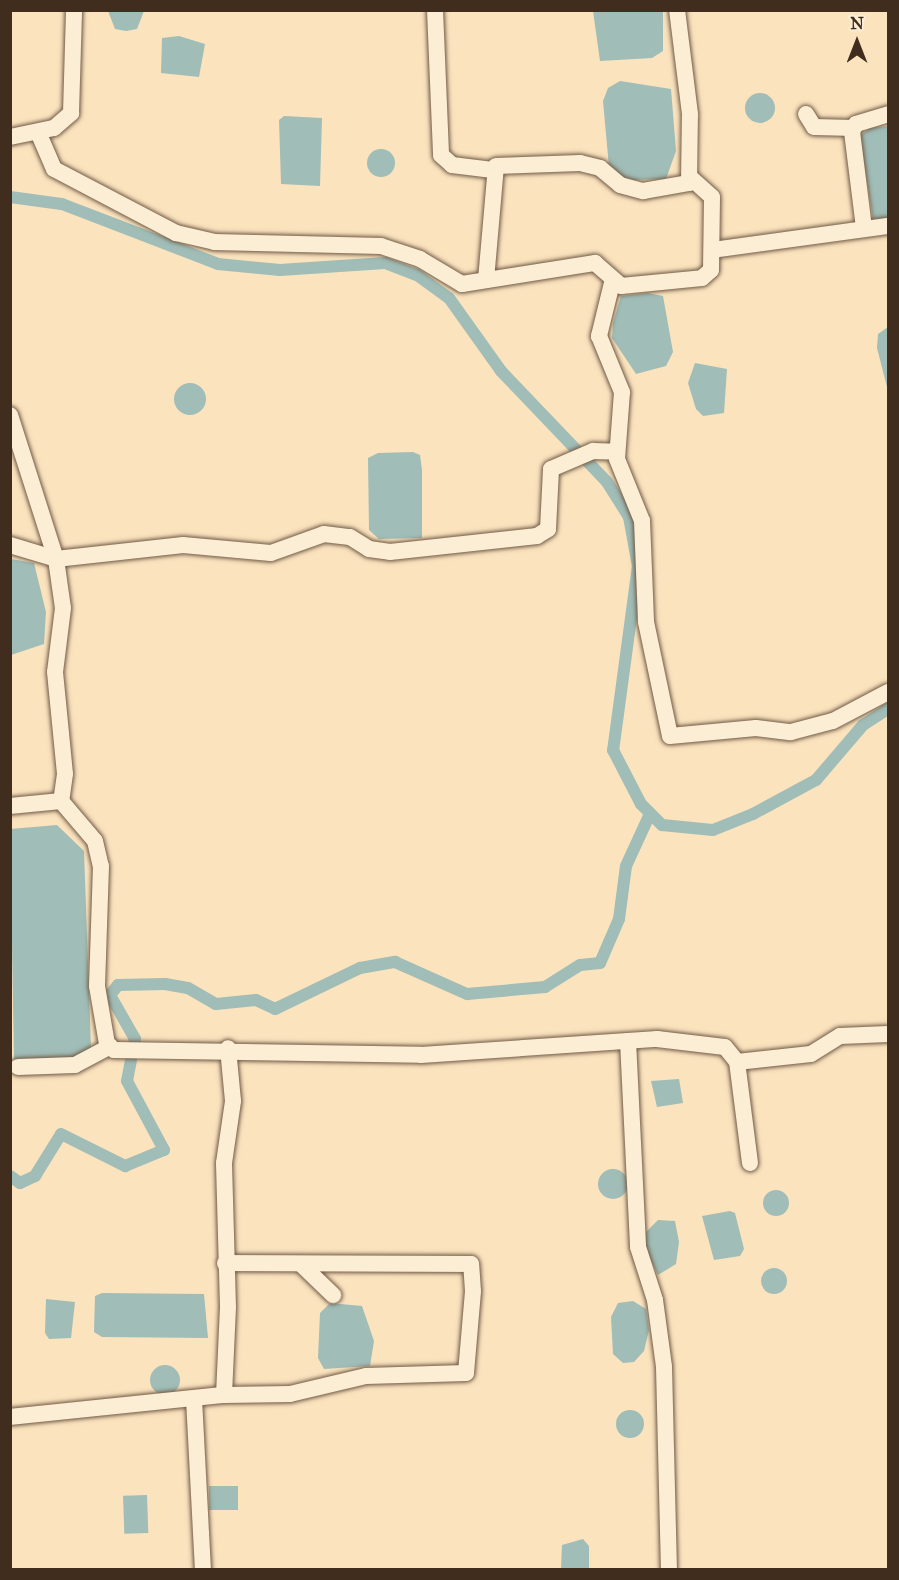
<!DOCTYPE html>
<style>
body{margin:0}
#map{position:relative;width:899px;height:1580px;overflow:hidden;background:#fbe3be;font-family:"IM FELL Great Primer",serif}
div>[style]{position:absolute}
.water>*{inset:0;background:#a0bdb7;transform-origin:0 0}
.round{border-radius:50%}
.canal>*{height:12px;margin:-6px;padding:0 6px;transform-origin:6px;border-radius:6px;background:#a0bdb7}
.roads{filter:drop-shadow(0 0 2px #705a45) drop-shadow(0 0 2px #705a45)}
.minor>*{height:16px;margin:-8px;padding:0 8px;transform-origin:8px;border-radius:8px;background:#fcedd5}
span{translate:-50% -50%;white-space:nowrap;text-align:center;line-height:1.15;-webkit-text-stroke:4.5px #fcedd5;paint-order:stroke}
.frame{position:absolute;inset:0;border:12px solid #412d1d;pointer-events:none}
.north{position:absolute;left:827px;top:12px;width:60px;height:60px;-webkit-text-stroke:4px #fcedd5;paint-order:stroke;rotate:0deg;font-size:16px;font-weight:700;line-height:24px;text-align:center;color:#412d1d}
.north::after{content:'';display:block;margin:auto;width:21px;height:27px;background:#412d1d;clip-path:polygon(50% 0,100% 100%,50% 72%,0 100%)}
</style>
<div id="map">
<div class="water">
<i style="clip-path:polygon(108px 11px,108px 10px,144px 11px,137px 29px,126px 31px,115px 29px)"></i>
<i style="clip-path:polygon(593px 11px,663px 11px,663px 51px,652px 58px,600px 61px)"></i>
<i style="clip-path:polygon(179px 36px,205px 44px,199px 77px,161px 73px,162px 38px)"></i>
<i style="clip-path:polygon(620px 81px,671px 89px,676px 151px,666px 179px,634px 180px,613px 174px,609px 167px,603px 101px,608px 88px)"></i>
<i class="round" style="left:745px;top:93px;width:30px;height:30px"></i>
<i style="clip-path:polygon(284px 116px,322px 118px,320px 186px,281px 184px,279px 120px)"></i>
<i style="clip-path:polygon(888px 126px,888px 219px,873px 219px,860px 136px,870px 128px)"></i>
<i class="round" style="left:367px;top:149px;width:28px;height:28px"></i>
<i style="clip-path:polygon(648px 293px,663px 296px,673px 352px,666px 366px,636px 374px,612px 338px,613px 323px,621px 296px)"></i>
<i style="clip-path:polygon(888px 327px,888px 391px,877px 348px,878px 334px)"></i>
<i style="clip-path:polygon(695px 363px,727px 369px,724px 413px,703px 416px,696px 409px,688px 383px)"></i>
<i class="round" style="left:174px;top:383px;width:32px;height:32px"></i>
<i style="clip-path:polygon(413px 452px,420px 455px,422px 470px,422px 538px,379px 539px,369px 530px,368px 458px,378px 453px)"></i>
<i style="clip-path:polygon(11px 559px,34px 563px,46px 612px,44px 644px,11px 655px)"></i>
<i style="clip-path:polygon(57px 825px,84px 851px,91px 1049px,86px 1057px,14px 1061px,10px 829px)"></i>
<i style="clip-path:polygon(679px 1079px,683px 1103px,657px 1107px,651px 1081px)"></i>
<i class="round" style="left:598px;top:1169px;width:30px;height:30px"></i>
<i class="round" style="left:763px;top:1190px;width:26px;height:26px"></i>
<i style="clip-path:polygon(730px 1211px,735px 1213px,744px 1249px,740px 1256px,714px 1260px,702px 1216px)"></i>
<i style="clip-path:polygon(658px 1220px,675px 1221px,679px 1242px,676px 1264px,658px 1275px,644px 1246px,646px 1232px)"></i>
<i class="round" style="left:761px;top:1268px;width:26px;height:26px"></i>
<i style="clip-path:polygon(102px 1293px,204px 1294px,208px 1338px,102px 1337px,94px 1332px,95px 1296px)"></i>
<i style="clip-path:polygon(46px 1299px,75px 1302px,71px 1338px,49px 1339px,45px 1333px)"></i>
<i style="clip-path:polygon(633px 1301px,646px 1309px,649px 1330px,644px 1351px,634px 1362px,623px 1363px,613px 1354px,611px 1317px,618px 1303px)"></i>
<i style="clip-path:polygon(330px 1303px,362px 1306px,374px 1341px,370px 1366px,324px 1369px,318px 1358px,320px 1313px)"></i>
<i class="round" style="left:150px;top:1365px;width:30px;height:30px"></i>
<i class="round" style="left:616px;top:1410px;width:28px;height:28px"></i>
<i style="left:209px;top:1486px;width:29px;height:24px"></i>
<i style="left:147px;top:1495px;width:38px;height:24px;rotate:88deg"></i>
<i style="clip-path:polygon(583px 1539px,589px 1546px,589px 1569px,561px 1569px,562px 1545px)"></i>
</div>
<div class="canal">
<i style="left:10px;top:197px;width:52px;rotate:7.7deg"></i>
<i style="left:62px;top:204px;width:167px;rotate:21deg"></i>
<i style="left:218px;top:264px;width:62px;rotate:5.5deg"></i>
<i style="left:280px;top:270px;width:105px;rotate:-3.8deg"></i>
<i style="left:385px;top:263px;width:34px;rotate:21deg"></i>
<i style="left:417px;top:275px;width:39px;rotate:36deg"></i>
<i style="left:449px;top:298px;width:90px;rotate:54.5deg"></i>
<i style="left:501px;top:371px;width:153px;rotate:46.3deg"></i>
<i style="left:607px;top:482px;width:41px;rotate:57.8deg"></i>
<i style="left:629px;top:517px;width:50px;rotate:79.6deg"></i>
<i style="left:638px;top:566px;width:186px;rotate:97.7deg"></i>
<i style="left:613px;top:750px;width:61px;rotate:62.6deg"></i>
<i style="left:641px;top:804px;width:30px;rotate:45deg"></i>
<i style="left:662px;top:825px;width:51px;rotate:5.6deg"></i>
<i style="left:713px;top:830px;width:43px;rotate:-21.8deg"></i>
<i style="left:753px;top:814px;width:72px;rotate:-28.4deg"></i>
<i style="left:816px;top:780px;width:72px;rotate:-49.5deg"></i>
<i style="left:863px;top:725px;width:30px;rotate:-33deg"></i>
<i style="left:10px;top:1176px;width:12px;rotate:35deg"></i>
<i style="left:20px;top:1183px;width:17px;rotate:-25deg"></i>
<i style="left:35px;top:1176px;width:49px;rotate:-58.2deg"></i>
<i style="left:61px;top:1134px;width:72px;rotate:26.6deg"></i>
<i style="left:125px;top:1166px;width:42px;rotate:-22.3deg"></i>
<i style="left:164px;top:1150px;width:78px;rotate:-118.2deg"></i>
<i style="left:127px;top:1081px;width:43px;rotate:-79.2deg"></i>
<i style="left:135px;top:1039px;width:51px;rotate:-119.6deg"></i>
<i style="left:110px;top:995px;width:13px;rotate:-51deg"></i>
<i style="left:118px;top:985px;width:47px;rotate:-1.2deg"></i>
<i style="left:165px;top:984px;width:23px;rotate:10deg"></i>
<i style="left:188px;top:988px;width:32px;rotate:30deg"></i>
<i style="left:216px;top:1004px;width:40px;rotate:-5.7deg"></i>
<i style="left:256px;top:1000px;width:21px;rotate:25deg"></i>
<i style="left:275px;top:1009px;width:94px;rotate:-25.8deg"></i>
<i style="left:360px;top:968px;width:36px;rotate:-10deg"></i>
<i style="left:395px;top:962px;width:79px;rotate:24deg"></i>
<i style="left:467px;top:994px;width:78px;rotate:-5.1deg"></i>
<i style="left:545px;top:987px;width:41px;rotate:-32.2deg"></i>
<i style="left:580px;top:965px;width:20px;rotate:-6deg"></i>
<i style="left:600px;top:963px;width:48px;rotate:-66.6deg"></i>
<i style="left:619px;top:919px;width:53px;rotate:-82.5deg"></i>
<i style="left:626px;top:866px;width:55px;rotate:-65.3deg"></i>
</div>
<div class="roads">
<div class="minor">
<i style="left:435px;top:10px;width:145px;rotate:87.6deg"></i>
<i style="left:441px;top:155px;width:15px;rotate:42deg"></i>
<i style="left:452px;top:165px;width:41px;rotate:7deg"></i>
<i style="left:806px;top:114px;width:15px;rotate:58deg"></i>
<i style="left:814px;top:127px;width:40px;rotate:1.4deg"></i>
<i style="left:38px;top:132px;width:40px;rotate:66.6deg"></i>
<i style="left:54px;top:169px;width:138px;rotate:27.7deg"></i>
<i style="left:176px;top:233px;width:39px;rotate:13deg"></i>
<i style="left:214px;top:242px;width:167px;rotate:1.4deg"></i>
<i style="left:381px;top:246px;width:41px;rotate:18.4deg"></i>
<i style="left:420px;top:259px;width:49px;rotate:30.8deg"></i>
<i style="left:462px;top:284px;width:135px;rotate:-9deg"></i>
<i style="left:595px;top:263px;width:35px;rotate:41deg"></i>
<i style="left:621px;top:286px;width:81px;rotate:-5.6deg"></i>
<i style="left:702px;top:278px;width:12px;rotate:-42deg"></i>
<i style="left:711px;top:270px;width:73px;rotate:-89.2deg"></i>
<i style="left:712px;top:197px;width:30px;rotate:-138deg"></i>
<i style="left:10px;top:137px;width:45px;rotate:-11.6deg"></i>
<i style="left:54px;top:128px;width:23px;rotate:-41deg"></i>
<i style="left:71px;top:113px;width:103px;rotate:-88.3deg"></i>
<i style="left:864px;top:228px;width:98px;rotate:-97.1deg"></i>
<i style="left:852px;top:131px;width:8px;rotate:-60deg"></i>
<i style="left:856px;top:124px;width:34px;rotate:-17deg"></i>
<i style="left:712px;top:250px;width:178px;rotate:-7.8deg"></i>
<i style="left:486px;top:280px;width:114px;rotate:-85deg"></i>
<i style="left:496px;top:166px;width:84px;rotate:-2deg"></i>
<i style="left:580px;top:163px;width:21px;rotate:14deg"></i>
<i style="left:600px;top:168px;width:26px;rotate:40deg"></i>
<i style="left:620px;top:185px;width:24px;rotate:15deg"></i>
<i style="left:643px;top:191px;width:47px;rotate:-9.9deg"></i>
<i style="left:689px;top:183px;width:69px;rotate:-89.2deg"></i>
<i style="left:690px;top:114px;width:105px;rotate:-97.1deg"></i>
<i style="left:612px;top:283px;width:55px;rotate:103.8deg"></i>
<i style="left:599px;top:336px;width:61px;rotate:67.7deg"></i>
<i style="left:622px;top:392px;width:67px;rotate:94.3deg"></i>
<i style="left:617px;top:459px;width:67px;rotate:68deg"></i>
<i style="left:642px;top:521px;width:101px;rotate:87.7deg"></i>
<i style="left:646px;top:622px;width:116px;rotate:78.1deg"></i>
<i style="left:670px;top:736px;width:86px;rotate:-5.3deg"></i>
<i style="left:756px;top:728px;width:35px;rotate:7deg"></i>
<i style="left:791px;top:732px;width:43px;rotate:-14.7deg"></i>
<i style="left:833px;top:721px;width:62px;rotate:-27.8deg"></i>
<i style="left:10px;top:415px;width:151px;rotate:72.3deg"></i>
<i style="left:56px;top:559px;width:49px;rotate:81.9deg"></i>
<i style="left:63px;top:608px;width:64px;rotate:97.1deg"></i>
<i style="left:55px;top:672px;width:102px;rotate:84.4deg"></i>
<i style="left:65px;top:774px;width:27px;rotate:98deg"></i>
<i style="left:61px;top:801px;width:52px;rotate:49.6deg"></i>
<i style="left:95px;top:841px;width:26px;rotate:77deg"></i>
<i style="left:101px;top:866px;width:120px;rotate:91.9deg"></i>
<i style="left:97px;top:986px;width:59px;rotate:80.2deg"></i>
<i style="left:107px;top:1044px;width:9px;rotate:41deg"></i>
<i style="left:114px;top:1050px;width:307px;rotate:0.9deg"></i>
<i style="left:421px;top:1055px;width:237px;rotate:-3.9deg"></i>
<i style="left:657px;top:1039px;width:68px;rotate:6.7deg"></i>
<i style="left:725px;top:1047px;width:19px;rotate:51deg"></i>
<i style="left:10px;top:545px;width:48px;rotate:16.9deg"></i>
<i style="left:56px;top:559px;width:128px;rotate:-6.3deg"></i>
<i style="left:183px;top:545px;width:88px;rotate:5.2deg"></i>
<i style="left:271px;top:553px;width:56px;rotate:-19.7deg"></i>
<i style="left:324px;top:534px;width:26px;rotate:7deg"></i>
<i style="left:350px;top:537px;width:22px;rotate:32deg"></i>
<i style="left:369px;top:549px;width:21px;rotate:8deg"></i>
<i style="left:390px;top:552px;width:148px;rotate:-6.2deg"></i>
<i style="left:537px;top:536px;width:13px;rotate:-32deg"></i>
<i style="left:548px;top:529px;width:60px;rotate:-87.1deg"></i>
<i style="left:551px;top:469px;width:46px;rotate:-23.2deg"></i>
<i style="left:593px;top:451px;width:24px;rotate:2deg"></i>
<i style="left:10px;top:806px;width:51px;rotate:-5.6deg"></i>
<i style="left:628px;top:1041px;width:206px;rotate:87.2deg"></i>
<i style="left:638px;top:1247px;width:56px;rotate:72.2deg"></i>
<i style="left:655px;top:1300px;width:68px;rotate:82.3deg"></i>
<i style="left:664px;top:1367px;width:203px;rotate:88.6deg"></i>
<i style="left:18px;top:1067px;width:57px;rotate:-2deg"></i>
<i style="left:75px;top:1065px;width:40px;rotate:-28deg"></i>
<i style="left:750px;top:1163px;width:102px;rotate:-97.3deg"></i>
<i style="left:737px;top:1062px;width:74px;rotate:-6.2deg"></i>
<i style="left:811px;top:1054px;width:34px;rotate:-32deg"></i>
<i style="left:840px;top:1036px;width:48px;rotate:-2.4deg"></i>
<i style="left:303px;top:1266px;width:42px;rotate:44deg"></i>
<i style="left:224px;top:1395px;width:66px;rotate:-0.9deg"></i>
<i style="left:290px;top:1394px;width:78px;rotate:-13.3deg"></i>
<i style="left:366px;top:1376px;width:100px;rotate:-1.7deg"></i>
<i style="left:466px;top:1373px;width:82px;rotate:-85.1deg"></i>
<i style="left:473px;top:1291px;width:27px;rotate:-94deg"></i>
<i style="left:471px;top:1264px;width:246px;rotate:-179.8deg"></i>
<i style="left:194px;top:1399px;width:171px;rotate:87deg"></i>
<i style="left:10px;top:1417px;width:215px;rotate:-5.9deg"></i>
<i style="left:224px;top:1395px;width:88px;rotate:-87.4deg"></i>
<i style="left:228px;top:1307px;width:144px;rotate:-91.6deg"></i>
<i style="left:224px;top:1163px;width:63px;rotate:-81.7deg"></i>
<i style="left:233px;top:1101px;width:53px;rotate:-95.4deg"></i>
</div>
</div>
<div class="frame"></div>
<div class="north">N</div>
</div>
